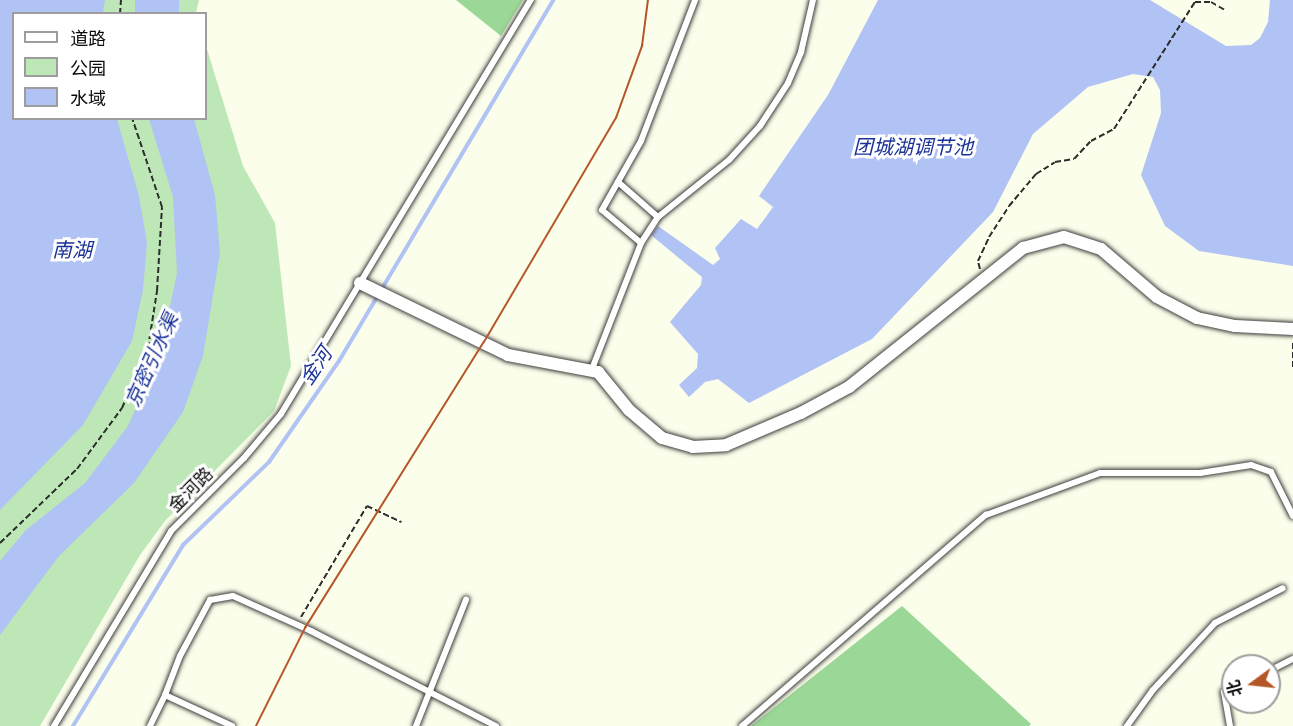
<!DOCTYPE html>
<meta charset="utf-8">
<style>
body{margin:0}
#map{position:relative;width:1293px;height:726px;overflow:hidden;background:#fbfeea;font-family:Bitter,"Noto Sans SC",serif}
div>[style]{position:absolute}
.green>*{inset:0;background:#bde7b6}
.forest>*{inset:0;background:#9bd796}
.water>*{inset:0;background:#b1c2f4;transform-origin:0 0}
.stream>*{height:4px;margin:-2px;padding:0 2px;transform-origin:2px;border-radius:2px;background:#b1c2f4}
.path>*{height:2px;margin-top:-1px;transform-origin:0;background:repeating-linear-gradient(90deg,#2d2d2d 0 6px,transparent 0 9px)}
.roads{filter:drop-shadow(0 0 2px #3e3e3e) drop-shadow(0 0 2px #3e3e3e)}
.lane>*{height:6px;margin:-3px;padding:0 3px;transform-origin:3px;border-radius:3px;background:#fff}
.street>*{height:12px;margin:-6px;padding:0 6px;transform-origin:6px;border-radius:6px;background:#fff}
.tram>*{height:1.5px;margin:-0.75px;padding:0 0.75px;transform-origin:0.75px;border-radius:0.75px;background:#b65729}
span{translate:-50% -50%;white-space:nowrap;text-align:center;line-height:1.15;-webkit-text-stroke:6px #fff;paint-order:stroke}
.street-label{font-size:18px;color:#0b0b0b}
.water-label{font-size:20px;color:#1a3298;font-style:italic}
.legend{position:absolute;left:12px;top:12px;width:195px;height:108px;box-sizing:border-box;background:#fff;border:2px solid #9d9d9d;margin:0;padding:8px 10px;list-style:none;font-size:18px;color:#0b0b0b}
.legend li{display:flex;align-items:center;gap:12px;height:30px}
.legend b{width:30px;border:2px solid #9d9d9d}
.north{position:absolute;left:1221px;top:654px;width:60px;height:60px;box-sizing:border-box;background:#fff;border:2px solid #9d9d9d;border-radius:50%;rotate:255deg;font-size:16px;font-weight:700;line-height:24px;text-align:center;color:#0b0b0b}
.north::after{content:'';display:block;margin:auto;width:21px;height:27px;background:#b65729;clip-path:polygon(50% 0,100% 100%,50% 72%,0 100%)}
</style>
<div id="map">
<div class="green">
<i style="clip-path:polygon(0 0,199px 0,196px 13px,14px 14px,14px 118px,206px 118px,206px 46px,243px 166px,275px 223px,291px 366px,274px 411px,165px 521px,140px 555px,40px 726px,0 726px)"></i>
</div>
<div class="forest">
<i style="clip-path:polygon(456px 0,523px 0,501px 36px)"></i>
<i style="clip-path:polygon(902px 606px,1031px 724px,1029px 726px,751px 726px)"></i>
</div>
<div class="water">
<i style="clip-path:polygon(0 0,105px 0,103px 13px,14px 14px,14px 118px,117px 119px,139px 196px,147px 243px,143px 290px,132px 341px,83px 425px,0 510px)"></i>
<i style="left:135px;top:0;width:44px;height:13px"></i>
<i style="clip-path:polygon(878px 0,1150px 0,1226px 46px,1251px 45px,1260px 38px,1268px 22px,1270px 0,1293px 0,1293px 266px,1199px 251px,1165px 226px,1141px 175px,1161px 113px,1160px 90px,1153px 77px,1133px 74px,1088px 87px,1033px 134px,993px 212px,872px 339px,749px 403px,718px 379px,705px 382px,689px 397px,679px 385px,697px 368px,698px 354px,670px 322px,701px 285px,702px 277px,651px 235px,658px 226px,713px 265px,720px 259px,715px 248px,741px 219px,757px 229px,773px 207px,759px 196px,828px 95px)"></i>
<i style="clip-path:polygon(149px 119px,194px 119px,215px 195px,220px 253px,203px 356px,183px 412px,134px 483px,59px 556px,0 635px,0 561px,26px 530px,85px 483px,128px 426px,160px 353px,177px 273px,173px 197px)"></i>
</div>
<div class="stream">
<i style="left:73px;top:726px;width:212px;rotate:-58.7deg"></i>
<i style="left:183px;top:545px;width:120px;rotate:-44deg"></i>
<i style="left:269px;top:462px;width:123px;rotate:-55.3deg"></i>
<i style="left:339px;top:361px;width:420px;rotate:-59.3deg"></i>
</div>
<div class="path">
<i style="left:120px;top:14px;width:14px;rotate:-86deg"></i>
<i style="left:980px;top:269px;width:8px;rotate:-104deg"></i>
<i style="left:978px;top:261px;width:26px;rotate:-65deg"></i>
<i style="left:989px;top:237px;width:37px;rotate:-57deg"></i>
<i style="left:1009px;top:206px;width:42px;rotate:-49.8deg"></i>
<i style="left:1036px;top:174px;width:22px;rotate:-32deg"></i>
<i style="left:1055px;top:162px;width:19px;rotate:-9deg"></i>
<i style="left:1074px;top:159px;width:25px;rotate:-47deg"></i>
<i style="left:1091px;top:141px;width:26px;rotate:-28deg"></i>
<i style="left:1114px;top:129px;width:151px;rotate:-57.5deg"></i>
<i style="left:1195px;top:2px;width:16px"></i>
<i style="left:1211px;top:2px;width:16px;rotate:30deg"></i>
<i style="left:1293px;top:343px;width:24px;rotate:90deg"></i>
<i style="left:0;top:543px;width:107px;rotate:-43.9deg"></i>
<i style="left:77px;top:469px;width:76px;rotate:-53.6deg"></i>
<i style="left:122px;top:408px;width:65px;rotate:-66.6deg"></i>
<i style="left:148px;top:348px;width:58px;rotate:-81deg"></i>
<i style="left:157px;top:291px;width:84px;rotate:-86.6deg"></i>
<i style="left:162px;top:207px;width:94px;rotate:-108.6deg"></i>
<i style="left:301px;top:617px;width:129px;rotate:-59.3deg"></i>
<i style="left:367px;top:506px;width:38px;rotate:25deg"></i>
</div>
<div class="roads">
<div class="lane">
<i style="left:618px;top:182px;width:53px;rotate:41.2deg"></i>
<i style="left:641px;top:243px;width:51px;rotate:-139.8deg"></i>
<i style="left:602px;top:210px;width:79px;rotate:-60.5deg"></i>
<i style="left:641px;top:141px;width:151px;rotate:-69deg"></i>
<i style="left:592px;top:369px;width:135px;rotate:-68.7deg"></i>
<i style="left:641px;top:243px;width:31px;rotate:-57deg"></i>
<i style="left:658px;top:217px;width:91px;rotate:-38.8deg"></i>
<i style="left:729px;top:160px;width:46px;rotate:-47.6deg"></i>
<i style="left:760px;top:126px;width:51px;rotate:-56.9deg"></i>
<i style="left:788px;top:83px;width:34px;rotate:-67deg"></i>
<i style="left:801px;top:52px;width:53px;rotate:-77deg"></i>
<i style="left:1269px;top:671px;width:27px;rotate:-27deg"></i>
<i style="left:165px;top:695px;width:42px;rotate:-69deg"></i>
<i style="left:180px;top:656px;width:64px;rotate:-61.8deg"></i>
<i style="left:210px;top:600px;width:23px;rotate:-10deg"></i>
<i style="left:233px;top:596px;width:85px;rotate:24.2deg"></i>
<i style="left:311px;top:631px;width:208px;rotate:27.2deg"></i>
<i style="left:54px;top:726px;width:227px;rotate:-59deg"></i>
<i style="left:171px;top:531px;width:103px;rotate:-45deg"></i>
<i style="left:244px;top:458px;width:57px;rotate:-49.9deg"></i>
<i style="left:281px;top:414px;width:484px;rotate:-58.9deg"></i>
<i style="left:150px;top:726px;width:34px;rotate:-64deg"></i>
<i style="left:165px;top:695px;width:74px;rotate:24.8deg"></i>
<i style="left:416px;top:726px;width:136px;rotate:-68.4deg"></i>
<i style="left:742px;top:726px;width:323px;rotate:-40.9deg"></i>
<i style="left:986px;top:515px;width:121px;rotate:-20.2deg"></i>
<i style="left:1100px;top:473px;width:100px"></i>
<i style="left:1200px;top:473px;width:52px;rotate:-8.9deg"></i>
<i style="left:1251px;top:465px;width:21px;rotate:19deg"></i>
<i style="left:1271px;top:472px;width:49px;rotate:63.4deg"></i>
<i style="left:1127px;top:726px;width:44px;rotate:-54.2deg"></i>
<i style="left:1153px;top:690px;width:91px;rotate:-47.2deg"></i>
<i style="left:1215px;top:623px;width:76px;rotate:-27.2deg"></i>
<i style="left:1230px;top:726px;width:35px;rotate:-100deg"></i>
<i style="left:1224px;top:692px;width:10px;rotate:-24deg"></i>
</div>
<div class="street">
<i style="left:360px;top:283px;width:165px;rotate:25.9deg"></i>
<i style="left:508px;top:355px;width:92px;rotate:10.7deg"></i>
<i style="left:598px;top:372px;width:49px;rotate:50.8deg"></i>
<i style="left:629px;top:410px;width:43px;rotate:40.3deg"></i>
<i style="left:662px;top:438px;width:32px;rotate:16deg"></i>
<i style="left:693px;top:447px;width:33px;rotate:-3deg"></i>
<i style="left:726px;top:445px;width:82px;rotate:-23.1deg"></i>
<i style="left:801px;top:413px;width:55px;rotate:-28.4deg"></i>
<i style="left:849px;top:387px;width:223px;rotate:-38.6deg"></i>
<i style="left:1023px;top:248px;width:42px;rotate:-15deg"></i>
<i style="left:1064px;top:237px;width:39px;rotate:18deg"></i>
<i style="left:1101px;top:249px;width:74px;rotate:40.6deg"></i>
<i style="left:1157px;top:297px;width:45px;rotate:27.7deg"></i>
<i style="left:1197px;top:318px;width:39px;rotate:12deg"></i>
<i style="left:1235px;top:326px;width:58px;rotate:3deg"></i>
</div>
</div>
<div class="tram">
<i style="left:256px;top:726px;width:110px;rotate:-63.4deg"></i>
<i style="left:305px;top:628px;width:337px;rotate:-58deg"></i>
<i style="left:484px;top:342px;width:260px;rotate:-59.5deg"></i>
<i style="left:616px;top:118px;width:77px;rotate:-70.1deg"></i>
<i style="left:642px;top:46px;width:46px;rotate:-82.6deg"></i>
</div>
<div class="street-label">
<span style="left:191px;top:490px;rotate:-45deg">金河路</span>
</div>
<div class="water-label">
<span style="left:913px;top:147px">团城湖调节池</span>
<span style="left:72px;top:250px">南湖</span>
<span style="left:152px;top:360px;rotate:-66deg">京密引水渠</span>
<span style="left:316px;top:366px;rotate:-56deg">金河</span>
</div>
<ul class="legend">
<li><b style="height:8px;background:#fff"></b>道路</li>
<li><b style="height:16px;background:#bde7b6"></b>公园</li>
<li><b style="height:16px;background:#b1c2f4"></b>水域</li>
</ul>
<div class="north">北</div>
</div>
